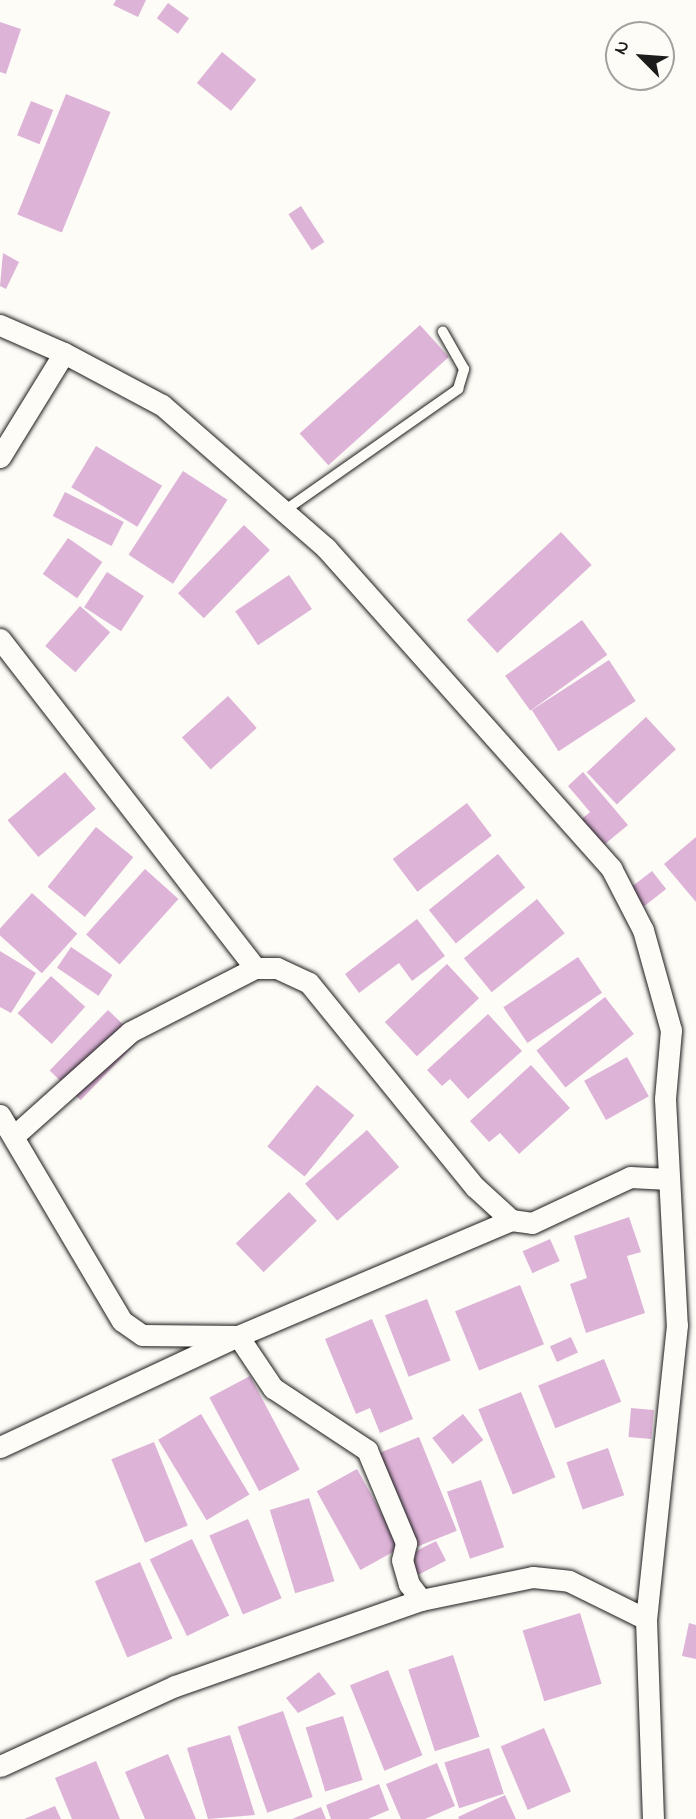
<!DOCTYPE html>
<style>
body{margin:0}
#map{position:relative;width:696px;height:1819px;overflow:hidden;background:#fdfcf7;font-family:"Indie Flower",sans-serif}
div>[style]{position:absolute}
.building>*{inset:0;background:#deb3d8;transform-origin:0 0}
.roads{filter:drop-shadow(0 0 2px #1c1c1c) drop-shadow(0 0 2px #1c1c1c)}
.service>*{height:10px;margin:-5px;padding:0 5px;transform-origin:5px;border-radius:5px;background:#fdfcf7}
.minor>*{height:21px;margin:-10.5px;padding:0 10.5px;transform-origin:10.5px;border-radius:10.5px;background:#fdfcf7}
span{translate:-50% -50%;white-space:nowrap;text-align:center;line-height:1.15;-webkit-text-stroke:6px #fdfcf7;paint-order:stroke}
.north{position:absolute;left:605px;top:21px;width:70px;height:70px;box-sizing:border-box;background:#fdfcf7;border:2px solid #a3a29f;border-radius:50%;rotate:295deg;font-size:19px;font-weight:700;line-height:28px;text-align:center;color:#1c1c1c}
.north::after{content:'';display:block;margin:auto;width:24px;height:32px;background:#1c1c1c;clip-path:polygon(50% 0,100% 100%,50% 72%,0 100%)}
</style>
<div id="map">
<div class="building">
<i style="clip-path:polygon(116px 0,146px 0,138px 17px,113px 5px)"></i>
<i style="left:168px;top:3px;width:26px;height:19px;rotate:36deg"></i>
<i style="clip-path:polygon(0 22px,21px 29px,6px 74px,0 72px)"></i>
<i style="left:222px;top:52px;width:44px;height:40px;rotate:39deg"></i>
<i style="left:66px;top:94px;width:48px;height:130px;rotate:22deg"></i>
<i style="left:31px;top:101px;width:24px;height:37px;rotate:22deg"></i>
<i style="left:301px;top:206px;width:43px;height:15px;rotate:57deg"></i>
<i style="clip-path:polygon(3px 253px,19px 262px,6px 289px,0 286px)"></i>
<i style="left:420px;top:325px;width:43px;height:162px;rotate:48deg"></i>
<i style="left:96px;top:446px;width:77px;height:48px;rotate:31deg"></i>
<i style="left:183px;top:471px;width:53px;height:100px;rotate:33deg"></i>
<i style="left:65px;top:492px;width:66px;height:27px;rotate:27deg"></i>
<i style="left:244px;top:525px;width:36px;height:95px;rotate:44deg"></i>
<i style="left:561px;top:532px;width:45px;height:129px;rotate:47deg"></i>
<i style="left:68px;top:538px;width:42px;height:44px;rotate:35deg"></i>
<i style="left:107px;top:572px;width:44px;height:42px;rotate:33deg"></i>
<i style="left:289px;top:575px;width:41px;height:65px;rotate:56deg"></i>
<i style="left:80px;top:606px;width:40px;height:53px;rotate:41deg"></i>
<i style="left:582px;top:620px;width:43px;height:95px;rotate:54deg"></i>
<i style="left:609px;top:660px;width:49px;height:92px;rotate:57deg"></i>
<i style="left:228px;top:696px;width:43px;height:62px;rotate:48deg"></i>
<i style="left:646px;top:717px;width:44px;height:81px;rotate:47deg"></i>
<i style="left:65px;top:772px;width:48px;height:75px;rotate:50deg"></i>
<i style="clip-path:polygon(583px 772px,628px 825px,599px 849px,577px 823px,590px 812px,568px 786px)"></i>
<i style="left:467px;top:803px;width:41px;height:93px;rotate:53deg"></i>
<i style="left:96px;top:827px;width:48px;height:77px;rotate:39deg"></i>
<i style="clip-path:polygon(696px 837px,696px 902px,664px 864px)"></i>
<i style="left:498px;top:854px;width:43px;height:89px;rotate:51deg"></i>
<i style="left:145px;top:869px;width:45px;height:88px;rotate:42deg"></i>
<i style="left:652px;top:871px;width:23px;height:28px;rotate:52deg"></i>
<i style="left:32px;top:893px;width:61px;height:53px;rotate:42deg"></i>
<i style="left:537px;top:899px;width:44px;height:94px;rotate:51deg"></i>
<i style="clip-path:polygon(417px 919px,445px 956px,412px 981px,399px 963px,359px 993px,345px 974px)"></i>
<i style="left:71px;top:947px;width:50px;height:25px;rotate:34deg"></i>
<i style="clip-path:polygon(0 951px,36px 973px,11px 1013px,0 1007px)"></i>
<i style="left:578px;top:957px;width:43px;height:90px;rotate:56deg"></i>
<i style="left:447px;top:964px;width:47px;height:85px;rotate:47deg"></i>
<i style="left:51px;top:976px;width:46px;height:50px;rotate:42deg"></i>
<i style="left:605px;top:997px;width:47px;height:87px;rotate:52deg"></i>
<i style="left:108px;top:1010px;width:43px;height:84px;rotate:44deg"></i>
<i style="clip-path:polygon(488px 1014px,522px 1051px,468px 1099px,450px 1079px,442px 1086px,427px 1070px)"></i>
<i style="left:627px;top:1057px;width:45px;height:49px;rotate:61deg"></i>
<i style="clip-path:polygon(531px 1065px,570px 1108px,519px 1154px,500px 1133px,489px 1142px,470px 1121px)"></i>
<i style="left:317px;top:1085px;width:48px;height:79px;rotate:39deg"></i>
<i style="left:367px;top:1130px;width:49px;height:82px;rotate:49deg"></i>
<i style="left:289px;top:1192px;width:40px;height:74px;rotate:46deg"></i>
<i style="clip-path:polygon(629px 1217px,641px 1252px,627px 1256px,645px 1313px,586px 1333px,570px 1284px,587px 1278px,574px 1236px)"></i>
<i style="left:550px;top:1239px;width:24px;height:30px;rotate:66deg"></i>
<i style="left:520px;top:1285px;width:64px;height:70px;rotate:68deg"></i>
<i style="left:427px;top:1299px;width:66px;height:45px;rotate:69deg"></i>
<i style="clip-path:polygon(372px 1319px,413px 1419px,380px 1433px,370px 1408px,356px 1414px,325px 1339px)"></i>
<i style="left:571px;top:1337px;width:17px;height:23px;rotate:66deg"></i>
<i style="left:604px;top:1359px;width:46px;height:71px;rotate:68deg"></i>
<i style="left:250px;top:1376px;width:106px;height:46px;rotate:62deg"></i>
<i style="left:521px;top:1392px;width:92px;height:46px;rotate:68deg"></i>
<i style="left:631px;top:1408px;width:23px;height:29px;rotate:5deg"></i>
<i style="left:201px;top:1414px;width:94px;height:50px;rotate:59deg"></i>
<i style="left:463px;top:1414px;width:33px;height:39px;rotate:52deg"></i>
<i style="left:419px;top:1437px;width:101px;height:47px;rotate:68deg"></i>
<i style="left:154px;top:1442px;width:90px;height:46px;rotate:68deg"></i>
<i style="left:608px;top:1448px;width:50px;height:44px;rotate:71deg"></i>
<i style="left:357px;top:1469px;width:90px;height:46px;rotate:61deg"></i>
<i style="left:481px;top:1480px;width:71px;height:36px;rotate:71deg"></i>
<i style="left:309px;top:1498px;width:87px;height:41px;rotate:73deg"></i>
<i style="left:248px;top:1519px;width:86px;height:42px;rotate:67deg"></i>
<i style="left:192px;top:1539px;width:85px;height:47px;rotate:64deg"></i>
<i style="left:436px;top:1541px;width:22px;height:31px;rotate:63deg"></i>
<i style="left:140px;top:1562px;width:83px;height:49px;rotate:67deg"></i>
<i style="left:580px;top:1613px;width:74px;height:60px;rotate:73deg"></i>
<i style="clip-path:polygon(689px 1623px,696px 1625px,696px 1659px,682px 1656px)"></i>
<i style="left:453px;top:1655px;width:86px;height:47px;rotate:72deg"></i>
<i style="left:388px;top:1670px;width:92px;height:41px;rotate:68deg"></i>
<i style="clip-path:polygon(319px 1672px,336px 1694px,298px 1713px,286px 1698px)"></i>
<i style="left:283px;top:1711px;width:91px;height:48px;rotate:71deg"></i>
<i style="left:343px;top:1716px;width:67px;height:39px;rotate:73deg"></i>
<i style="left:544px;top:1728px;width:69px;height:47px;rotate:67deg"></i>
<i style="clip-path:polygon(230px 1735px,255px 1815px,208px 1819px,187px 1748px)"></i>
<i style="left:489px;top:1748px;width:48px;height:47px;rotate:72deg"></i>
<i style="clip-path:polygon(168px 1754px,196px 1819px,145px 1819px,125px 1772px)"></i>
<i style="clip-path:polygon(96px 1761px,120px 1819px,72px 1819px,55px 1778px)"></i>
<i style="clip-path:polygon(437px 1763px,455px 1806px,425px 1819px,401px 1819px,386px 1784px)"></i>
<i style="clip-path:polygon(379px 1784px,389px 1810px,368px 1819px,331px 1819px,326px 1805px)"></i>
<i style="clip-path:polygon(505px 1795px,516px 1819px,459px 1819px,458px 1817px)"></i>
<i style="clip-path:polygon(55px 1806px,61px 1819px,24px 1819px)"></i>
<i style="clip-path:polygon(321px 1807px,326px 1819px,292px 1819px)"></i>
</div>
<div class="roads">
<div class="service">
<i style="left:284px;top:511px;width:213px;rotate:-35deg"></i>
<i style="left:458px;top:389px;width:21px;rotate:-73deg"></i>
<i style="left:464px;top:369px;width:43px;rotate:-119.6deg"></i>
</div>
<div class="minor">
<i style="left:0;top:325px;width:70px;rotate:23.6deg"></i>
<i style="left:0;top:457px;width:122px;rotate:-58.4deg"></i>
<i style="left:64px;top:353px;width:111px;rotate:28deg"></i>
<i style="left:162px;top:405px;width:218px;rotate:41.1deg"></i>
<i style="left:326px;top:548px;width:429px;rotate:48.3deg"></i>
<i style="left:611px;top:868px;width:70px;rotate:62.7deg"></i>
<i style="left:643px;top:930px;width:104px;rotate:74.4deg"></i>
<i style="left:671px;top:1030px;width:69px;rotate:95deg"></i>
<i style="left:665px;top:1099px;width:226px;rotate:87deg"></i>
<i style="left:677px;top:1325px;width:296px;rotate:96deg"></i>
<i style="left:646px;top:1619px;width:200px;rotate:88deg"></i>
<i style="left:0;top:639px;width:416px;rotate:52.2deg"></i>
<i style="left:0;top:1115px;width:239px;rotate:59.4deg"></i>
<i style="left:122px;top:1321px;width:24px;rotate:35deg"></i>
<i style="left:142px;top:1335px;width:96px;rotate:0.6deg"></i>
<i style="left:238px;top:1336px;width:63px;rotate:56.1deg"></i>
<i style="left:273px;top:1388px;width:113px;rotate:33.4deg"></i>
<i style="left:367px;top:1450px;width:101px;rotate:67.2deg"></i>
<i style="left:406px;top:1543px;width:17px;rotate:103deg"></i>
<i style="left:402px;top:1560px;width:25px;rotate:74deg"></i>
<i style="left:409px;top:1584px;width:20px;rotate:53deg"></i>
<i style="left:15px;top:1135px;width:154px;rotate:-41.8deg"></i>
<i style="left:130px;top:1032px;width:140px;rotate:-27.1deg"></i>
<i style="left:255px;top:968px;width:22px"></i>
<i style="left:277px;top:968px;width:35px;rotate:25deg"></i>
<i style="left:309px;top:983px;width:263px;rotate:50.9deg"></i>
<i style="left:475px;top:1187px;width:49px;rotate:42.5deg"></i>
<i style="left:511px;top:1220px;width:21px;rotate:8deg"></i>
<i style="left:532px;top:1223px;width:108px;rotate:-25.1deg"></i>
<i style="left:630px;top:1177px;width:39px;rotate:3deg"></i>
<i style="left:0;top:1447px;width:263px;rotate:-25deg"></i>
<i style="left:238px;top:1336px;width:297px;rotate:-23deg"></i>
<i style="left:0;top:1766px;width:192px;rotate:-24.6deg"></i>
<i style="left:175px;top:1686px;width:261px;rotate:-19.3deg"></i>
<i style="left:421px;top:1600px;width:114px;rotate:-11.6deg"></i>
<i style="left:533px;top:1577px;width:36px;rotate:6deg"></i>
<i style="left:569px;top:1581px;width:86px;rotate:26.3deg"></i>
</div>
</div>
<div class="north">N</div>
</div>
